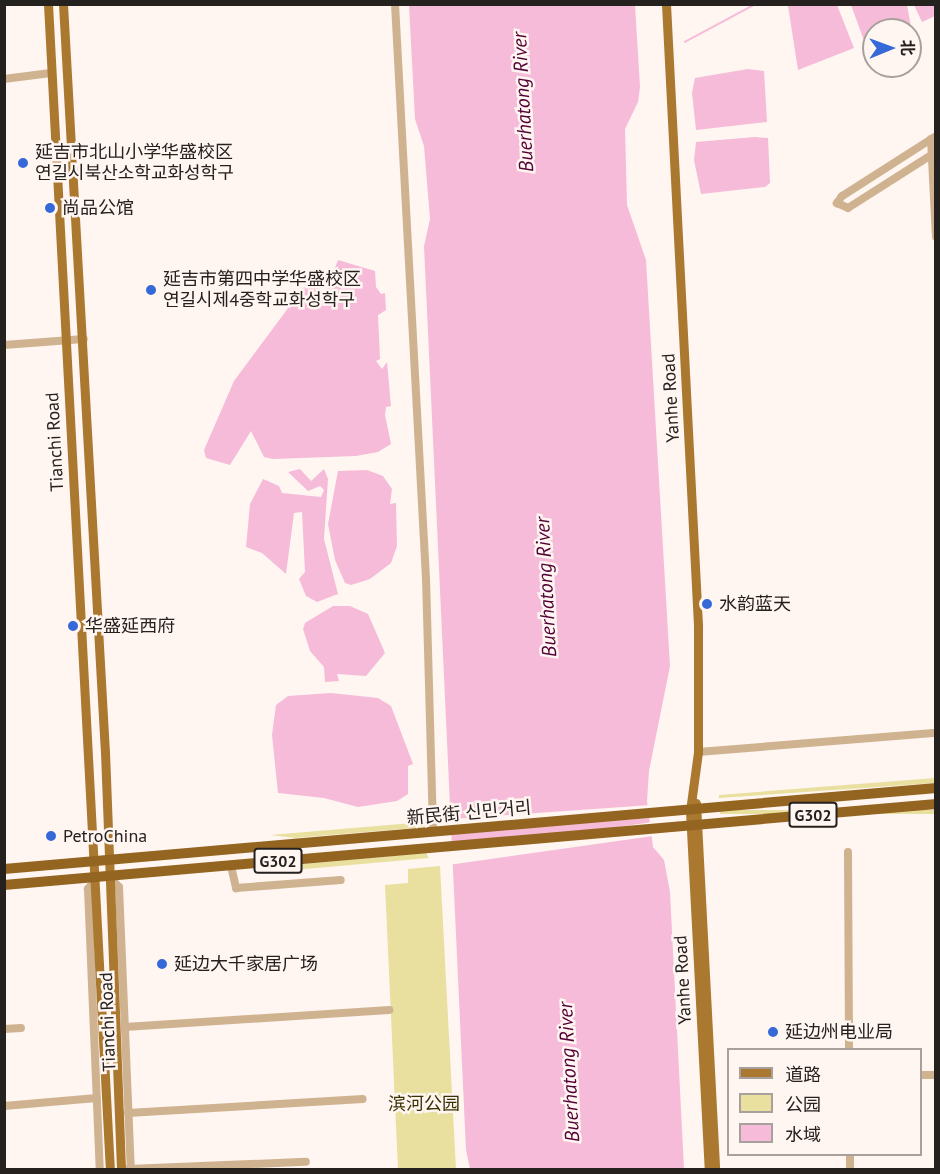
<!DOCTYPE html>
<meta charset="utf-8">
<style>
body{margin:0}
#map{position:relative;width:940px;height:1174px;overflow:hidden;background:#fff5f1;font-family:"PT Sans","Noto Sans SC","Noto Sans KR",sans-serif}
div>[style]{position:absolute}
.green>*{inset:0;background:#e9e0a0;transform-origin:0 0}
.water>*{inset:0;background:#f6bbd8}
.pier>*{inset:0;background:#fff5f1;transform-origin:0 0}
.stream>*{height:1.5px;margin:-0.75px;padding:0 0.75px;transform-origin:0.75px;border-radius:0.75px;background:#f6bbd8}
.minor>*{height:8px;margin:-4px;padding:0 4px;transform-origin:4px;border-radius:4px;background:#cfb390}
.major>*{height:9px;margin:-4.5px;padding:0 4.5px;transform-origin:4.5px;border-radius:4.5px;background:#aa782f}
.highway>*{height:10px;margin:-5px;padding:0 5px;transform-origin:5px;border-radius:5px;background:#936520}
.dots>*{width:16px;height:16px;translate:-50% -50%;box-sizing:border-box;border:3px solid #fff5f1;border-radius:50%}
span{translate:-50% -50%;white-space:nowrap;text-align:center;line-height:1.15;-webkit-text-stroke:5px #fff5f1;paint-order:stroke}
.shield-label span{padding:2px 4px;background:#fff5f1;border:2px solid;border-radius:4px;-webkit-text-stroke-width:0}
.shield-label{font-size:16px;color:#25211f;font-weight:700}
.poi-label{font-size:18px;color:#25211f}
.left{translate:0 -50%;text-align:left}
.street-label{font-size:18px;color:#25211f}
.park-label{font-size:18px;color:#383203}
.water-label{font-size:20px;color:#530036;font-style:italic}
.frame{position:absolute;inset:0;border:6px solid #25211f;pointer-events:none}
.legend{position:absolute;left:727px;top:1048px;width:195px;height:108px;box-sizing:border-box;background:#fff5f1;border:2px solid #a8a09d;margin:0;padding:8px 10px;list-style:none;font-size:18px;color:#25211f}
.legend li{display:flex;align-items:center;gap:12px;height:30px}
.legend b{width:30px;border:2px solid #a8a09d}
.north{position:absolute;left:862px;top:18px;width:60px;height:60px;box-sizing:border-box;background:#fff5f1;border:2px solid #a8a09d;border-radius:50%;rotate:89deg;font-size:16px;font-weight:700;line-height:24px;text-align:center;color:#25211f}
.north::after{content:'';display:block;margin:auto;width:21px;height:27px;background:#3669d8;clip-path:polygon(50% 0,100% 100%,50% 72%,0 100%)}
</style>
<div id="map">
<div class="green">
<i style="clip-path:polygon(935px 778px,935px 783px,719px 798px,719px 795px)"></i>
<i style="left:935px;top:810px;width:4px;height:215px;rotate:90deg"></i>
<i style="clip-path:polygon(425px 822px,425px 827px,295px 838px,270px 835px)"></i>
<i style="clip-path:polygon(426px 853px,429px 858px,272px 872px,294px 865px)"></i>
<i style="clip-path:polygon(440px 866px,456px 1169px,398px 1169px,385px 885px,408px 883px,408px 869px)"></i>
</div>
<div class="water">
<i style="clip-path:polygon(791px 4px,837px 5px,854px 48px,798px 70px,788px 6px)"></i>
<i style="clip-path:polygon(409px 5px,635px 5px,640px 87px,638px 102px,625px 129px,627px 205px,646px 260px,670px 666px,649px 771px,647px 801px,653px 847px,664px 860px,670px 892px,684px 1169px,470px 1169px,466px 1150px,424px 246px,430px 219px,424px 146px,415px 119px)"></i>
<i style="clip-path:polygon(851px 5px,907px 5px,911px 27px,874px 30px,874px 43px,866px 46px)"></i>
<i style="clip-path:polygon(914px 5px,935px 5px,935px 16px,922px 22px)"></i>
<i style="clip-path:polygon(748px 69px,764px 71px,767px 122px,696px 130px,692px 93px,695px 78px)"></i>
<i style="clip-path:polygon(755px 137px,768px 138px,770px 183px,765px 187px,701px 194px,694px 160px,696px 142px)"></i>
<i style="clip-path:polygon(338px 260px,375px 271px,376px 287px,381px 294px,385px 293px,386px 310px,378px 315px,380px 359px,376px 361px,382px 369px,387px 362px,391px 406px,386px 407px,385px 415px,391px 444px,378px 452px,356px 456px,273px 459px,264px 457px,251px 431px,230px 465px,206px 458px,204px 450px,234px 381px,303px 288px,325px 281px,319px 290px,324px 296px)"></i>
<i style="clip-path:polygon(300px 469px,311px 481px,324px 469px,328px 479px,324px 539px,338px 594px,317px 602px,306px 596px,299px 579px,305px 572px,302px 512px,294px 513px,286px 574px,262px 553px,246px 547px,250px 504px,263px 479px,279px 486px,282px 493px,321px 497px,324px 490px,320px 486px,308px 491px,288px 472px)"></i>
<i style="clip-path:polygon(367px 470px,383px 476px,392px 489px,390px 504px,396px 503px,397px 546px,391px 563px,370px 579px,351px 585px,345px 583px,335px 560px,328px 524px,338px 471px)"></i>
<i style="clip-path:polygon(333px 606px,350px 606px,368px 614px,385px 653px,366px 676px,337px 674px,339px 681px,325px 682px,324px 667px,310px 651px,303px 629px,305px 623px)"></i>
<i style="clip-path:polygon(331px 693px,378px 698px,391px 706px,413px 764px,408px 766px,408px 794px,397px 801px,358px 807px,324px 798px,278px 793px,272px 735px,276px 705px,288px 696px)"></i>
</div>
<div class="pier">
<i style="left:651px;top:805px;width:13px;height:204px;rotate:86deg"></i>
<i style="left:653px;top:822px;width:14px;height:205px;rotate:82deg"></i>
</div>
<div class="stream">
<i style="left:685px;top:42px;width:81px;rotate:-28.2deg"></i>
</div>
<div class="minor">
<i style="left:395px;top:4px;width:575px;rotate:86.91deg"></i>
<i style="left:426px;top:578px;width:254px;rotate:88.4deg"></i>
<i style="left:4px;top:79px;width:47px;rotate:-7.3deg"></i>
<i style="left:936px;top:136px;width:112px;rotate:147.4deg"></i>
<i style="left:842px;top:196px;width:9px;rotate:126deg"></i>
<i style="left:837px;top:203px;width:12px;rotate:24deg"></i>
<i style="left:848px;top:208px;width:104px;rotate:-32.5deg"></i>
<i style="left:931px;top:139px;width:98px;rotate:87.1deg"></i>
<i style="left:4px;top:345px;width:80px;rotate:-4.3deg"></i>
<i style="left:698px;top:752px;width:239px;rotate:-4.6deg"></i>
<i style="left:848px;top:852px;width:198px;rotate:89.7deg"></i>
<i style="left:231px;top:866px;width:23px;rotate:77deg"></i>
<i style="left:236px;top:888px;width:105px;rotate:-4.4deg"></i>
<i style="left:109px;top:877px;width:14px;rotate:45deg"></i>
<i style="left:119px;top:887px;width:283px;rotate:87.6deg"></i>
<i style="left:96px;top:879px;width:13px;rotate:129deg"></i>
<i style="left:88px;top:889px;width:281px;rotate:87.6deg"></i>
<i style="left:125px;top:1027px;width:265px;rotate:-3.7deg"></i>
<i style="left:4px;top:1029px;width:17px;rotate:-3deg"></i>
<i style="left:920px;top:1075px;width:16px"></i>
<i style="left:4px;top:1106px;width:93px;rotate:-4.9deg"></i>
<i style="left:128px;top:1113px;width:235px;rotate:-3.4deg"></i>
<i style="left:850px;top:1154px;width:16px;rotate:90deg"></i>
<i style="left:128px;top:1169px;width:178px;rotate:-2.3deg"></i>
</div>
<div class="major">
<i style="left:48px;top:4px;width:1168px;rotate:86.96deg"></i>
<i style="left:63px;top:4px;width:749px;rotate:86.79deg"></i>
<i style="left:105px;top:752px;width:418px;rotate:87.8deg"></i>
<i style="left:666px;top:4px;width:623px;rotate:87.05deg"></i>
<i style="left:698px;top:626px;width:126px;rotate:90deg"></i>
<i style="left:698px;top:752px;width:60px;rotate:97.7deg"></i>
<i style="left:690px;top:811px;width:360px;rotate:87deg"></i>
<i style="left:696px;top:803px;width:367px;rotate:87deg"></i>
</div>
<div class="highway">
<i style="left:4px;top:869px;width:936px;rotate:-4.97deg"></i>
<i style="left:4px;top:885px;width:936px;rotate:-4.97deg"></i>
</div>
<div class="dots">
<i style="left:23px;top:163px;background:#3669d8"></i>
<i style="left:50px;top:208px;background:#3669d8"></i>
<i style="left:151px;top:290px;background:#3669d8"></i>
<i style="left:707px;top:604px;background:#3669d8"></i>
<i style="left:73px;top:626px;background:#3669d8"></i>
<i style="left:51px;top:836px;background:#3669d8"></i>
<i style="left:162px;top:964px;background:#3669d8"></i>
<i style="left:773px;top:1032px;background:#3669d8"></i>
</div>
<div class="shield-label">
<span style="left:813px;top:815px">G302</span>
<span style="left:278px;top:861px">G302</span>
</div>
<div class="poi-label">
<span class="left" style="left:35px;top:163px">延吉市北山小学华盛校区<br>연길시북산소학교화성학구</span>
<span class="left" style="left:62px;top:208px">尚品公馆</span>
<span class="left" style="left:163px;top:290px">延吉市第四中学华盛校区<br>연길시제4중학교화성학구</span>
<span class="left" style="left:719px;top:604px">水韵蓝天</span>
<span class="left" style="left:85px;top:626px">华盛延西府</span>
<span class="left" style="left:63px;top:836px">PetroChina</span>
<span class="left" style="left:174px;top:964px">延边大千家居广场</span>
<span class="left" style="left:785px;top:1032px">延边州电业局</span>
</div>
<div class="street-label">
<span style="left:671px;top:398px;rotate:-93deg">Yanhe Road</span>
<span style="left:55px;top:442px;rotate:-93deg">Tianchi Road</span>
<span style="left:469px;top:813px;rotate:-5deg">新民街 신민거리</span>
<span style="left:683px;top:980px;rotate:-93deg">Yanhe Road</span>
<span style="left:108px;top:1022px;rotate:-92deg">Tianchi Road</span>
</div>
<div class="park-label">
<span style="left:424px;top:1104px">滨河公园</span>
</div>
<div class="water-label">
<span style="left:523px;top:102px;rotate:-93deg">Buerhatong River</span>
<span style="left:546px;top:587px;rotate:-93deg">Buerhatong River</span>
<span style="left:569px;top:1072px;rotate:-93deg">Buerhatong River</span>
</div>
<div class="frame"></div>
<ul class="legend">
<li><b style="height:8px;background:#aa782f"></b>道路</li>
<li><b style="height:16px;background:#e9e0a0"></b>公园</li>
<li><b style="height:16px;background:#f6bbd8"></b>水域</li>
</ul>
<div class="north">北</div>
</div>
